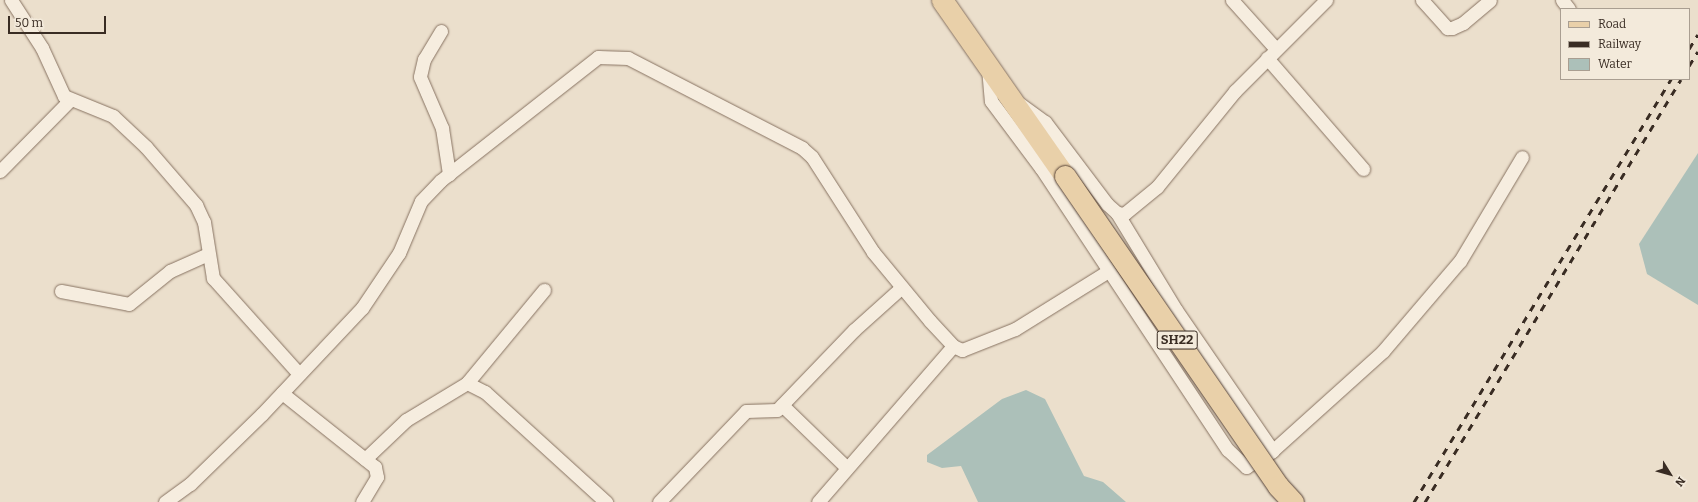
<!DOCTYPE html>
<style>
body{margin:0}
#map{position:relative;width:1698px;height:502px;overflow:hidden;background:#ebdfcc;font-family:Bitter,serif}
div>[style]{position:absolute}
.water>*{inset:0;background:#acc0b9}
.roads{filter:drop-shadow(0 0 1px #877261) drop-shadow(0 0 1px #877261)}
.minor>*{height:13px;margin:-6.5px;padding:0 6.5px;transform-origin:6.5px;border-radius:6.5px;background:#f6eddf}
.primary>*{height:21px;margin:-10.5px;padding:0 10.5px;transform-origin:10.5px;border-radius:10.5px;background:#e9d0a9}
.rail>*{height:3px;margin-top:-1.5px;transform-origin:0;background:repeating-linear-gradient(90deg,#392c23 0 7px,transparent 0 14px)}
.bridges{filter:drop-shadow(0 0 1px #554135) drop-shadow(0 0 1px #554135)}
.primary-bridge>*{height:21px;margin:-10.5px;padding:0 10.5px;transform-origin:10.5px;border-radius:10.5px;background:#e9d0a9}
span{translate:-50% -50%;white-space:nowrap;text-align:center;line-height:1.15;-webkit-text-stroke:3.5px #f3eadb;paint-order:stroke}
.shield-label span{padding:1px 3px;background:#f3eadb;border:1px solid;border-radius:3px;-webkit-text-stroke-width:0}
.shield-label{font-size:13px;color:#392c23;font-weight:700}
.legend{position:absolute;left:1560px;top:8px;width:130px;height:72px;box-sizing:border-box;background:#f3eadb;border:1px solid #a99e91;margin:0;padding:5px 7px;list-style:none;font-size:12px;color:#392c23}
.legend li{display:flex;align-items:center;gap:8px;height:20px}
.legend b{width:20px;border:1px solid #a99e91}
.north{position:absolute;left:1650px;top:454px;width:40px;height:40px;-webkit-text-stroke:3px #f3eadb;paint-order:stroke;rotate:127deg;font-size:11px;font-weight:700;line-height:16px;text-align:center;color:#392c23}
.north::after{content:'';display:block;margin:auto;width:14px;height:18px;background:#392c23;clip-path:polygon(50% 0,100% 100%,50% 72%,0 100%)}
.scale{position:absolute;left:8px;top:16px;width:98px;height:18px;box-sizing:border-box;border:2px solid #392c23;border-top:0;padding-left:5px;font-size:12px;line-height:14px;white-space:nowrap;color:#392c23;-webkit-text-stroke:3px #f3eadb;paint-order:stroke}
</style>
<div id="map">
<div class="water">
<i style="clip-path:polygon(1698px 153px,1698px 305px,1647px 274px,1639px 244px)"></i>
<i style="clip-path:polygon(1026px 390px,1045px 399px,1084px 476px,1103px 482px,1126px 502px,978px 502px,961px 466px,942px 468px,927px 462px,927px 455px,1002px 399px)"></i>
</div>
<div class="roads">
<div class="minor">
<i style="left:11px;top:0;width:57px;rotate:57.1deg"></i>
<i style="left:42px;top:48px;width:53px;rotate:65.4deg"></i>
<i style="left:64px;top:96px;width:53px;rotate:22.2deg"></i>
<i style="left:113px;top:116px;width:45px;rotate:43.2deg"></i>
<i style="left:146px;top:147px;width:77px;rotate:49.2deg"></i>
<i style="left:196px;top:205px;width:19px;rotate:65deg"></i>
<i style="left:204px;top:222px;width:57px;rotate:80.9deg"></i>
<i style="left:213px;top:278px;width:129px;rotate:48.1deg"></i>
<i style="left:1232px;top:0;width:66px;rotate:48.1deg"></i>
<i style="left:1422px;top:0;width:38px;rotate:48deg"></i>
<i style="left:1447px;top:28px;width:5px"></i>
<i style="left:1452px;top:28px;width:12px;rotate:-24deg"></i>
<i style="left:1463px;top:23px;width:35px;rotate:-40deg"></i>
<i style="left:1562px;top:0;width:11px;rotate:52deg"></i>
<i style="left:441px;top:31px;width:33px;rotate:121deg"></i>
<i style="left:424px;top:59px;width:18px;rotate:103deg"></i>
<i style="left:420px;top:77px;width:56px;rotate:66.7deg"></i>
<i style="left:442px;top:128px;width:47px;rotate:81.3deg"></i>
<i style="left:1267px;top:58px;width:147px;rotate:49.1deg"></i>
<i style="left:988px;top:68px;width:33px;rotate:85deg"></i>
<i style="left:991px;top:101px;width:84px;rotate:53.3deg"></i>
<i style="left:1041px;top:168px;width:338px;rotate:56.5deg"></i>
<i style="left:1228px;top:450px;width:25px;rotate:43deg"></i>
<i style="left:1246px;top:467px;width:29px;rotate:-31deg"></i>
<i style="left:1271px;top:452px;width:151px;rotate:-42deg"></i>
<i style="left:1383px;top:351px;width:118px;rotate:-49.5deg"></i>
<i style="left:1460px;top:261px;width:121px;rotate:-59.2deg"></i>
<i style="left:1020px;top:104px;width:31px;rotate:36deg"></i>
<i style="left:1045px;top:122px;width:103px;rotate:52.9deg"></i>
<i style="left:1107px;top:204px;width:13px;rotate:42deg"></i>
<i style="left:1117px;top:213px;width:7px;rotate:8deg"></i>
<i style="left:1124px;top:214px;width:43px;rotate:-39.3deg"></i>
<i style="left:1157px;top:187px;width:124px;rotate:-50.9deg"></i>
<i style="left:1235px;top:91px;width:129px;rotate:-45deg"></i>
<i style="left:0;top:171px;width:100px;rotate:-45.4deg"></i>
<i style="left:1117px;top:213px;width:114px;rotate:58.7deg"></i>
<i style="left:1176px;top:310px;width:171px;rotate:55.5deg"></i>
<i style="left:61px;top:291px;width:69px;rotate:10.8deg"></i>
<i style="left:129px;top:304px;width:53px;rotate:-38.8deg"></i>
<i style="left:170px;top:271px;width:42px;rotate:-24.1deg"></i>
<i style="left:467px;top:383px;width:121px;rotate:-50.4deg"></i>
<i style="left:282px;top:393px;width:119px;rotate:38.5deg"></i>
<i style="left:375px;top:467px;width:10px;rotate:79deg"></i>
<i style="left:377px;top:477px;width:29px;rotate:121deg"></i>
<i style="left:782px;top:405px;width:89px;rotate:44.1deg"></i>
<i style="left:365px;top:459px;width:57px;rotate:-43.6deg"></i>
<i style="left:406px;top:420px;width:71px;rotate:-31.2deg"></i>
<i style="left:467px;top:383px;width:20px;rotate:27deg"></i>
<i style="left:485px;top:392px;width:164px;rotate:42.3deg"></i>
<i style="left:165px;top:502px;width:31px;rotate:-36deg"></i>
<i style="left:190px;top:484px;width:100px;rotate:-44.2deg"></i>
<i style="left:262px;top:414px;width:146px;rotate:-46.7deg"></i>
<i style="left:362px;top:308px;width:66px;rotate:-56.1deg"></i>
<i style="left:399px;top:253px;width:56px;rotate:-67.1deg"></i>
<i style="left:421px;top:201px;width:28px;rotate:-46deg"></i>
<i style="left:440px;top:181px;width:201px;rotate:-38.1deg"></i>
<i style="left:598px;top:57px;width:30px;rotate:2deg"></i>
<i style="left:628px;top:58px;width:196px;rotate:27.3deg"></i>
<i style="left:802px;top:148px;width:13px;rotate:42deg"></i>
<i style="left:812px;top:157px;width:113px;rotate:57.3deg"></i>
<i style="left:873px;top:252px;width:89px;rotate:50.4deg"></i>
<i style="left:930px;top:321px;width:34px;rotate:47deg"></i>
<i style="left:953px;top:346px;width:10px;rotate:24deg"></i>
<i style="left:962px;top:350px;width:57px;rotate:-21.6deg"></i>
<i style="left:1015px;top:329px;width:110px;rotate:-31.9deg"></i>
<i style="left:659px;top:502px;width:126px;rotate:-46.3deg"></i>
<i style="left:746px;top:411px;width:31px;rotate:-2deg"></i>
<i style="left:777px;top:410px;width:111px;rotate:-46.1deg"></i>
<i style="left:854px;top:330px;width:64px;rotate:-41.9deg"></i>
<i style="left:818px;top:502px;width:206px;rotate:-49.1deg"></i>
</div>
<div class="primary">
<i style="left:942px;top:0;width:215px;rotate:55.1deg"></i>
</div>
</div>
<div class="rail">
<i style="left:1689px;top:49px;width:17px;rotate:-59deg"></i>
<i style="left:1689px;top:66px;width:17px;rotate:-59deg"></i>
<i style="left:1414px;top:502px;width:495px;rotate:-58.7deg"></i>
<i style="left:1425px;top:502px;width:494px;rotate:-58.8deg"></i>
</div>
<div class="bridges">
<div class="primary-bridge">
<i style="left:1065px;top:176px;width:376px;rotate:55.5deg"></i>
<i style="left:1278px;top:486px;width:22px;rotate:47deg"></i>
</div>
</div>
<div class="shield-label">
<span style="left:1177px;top:340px">SH22</span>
</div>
<ul class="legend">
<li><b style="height:5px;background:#e9d0a9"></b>Road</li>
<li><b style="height:5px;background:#392c23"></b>Railway</li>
<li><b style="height:11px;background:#acc0b9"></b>Water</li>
</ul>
<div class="north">N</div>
<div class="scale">50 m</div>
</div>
